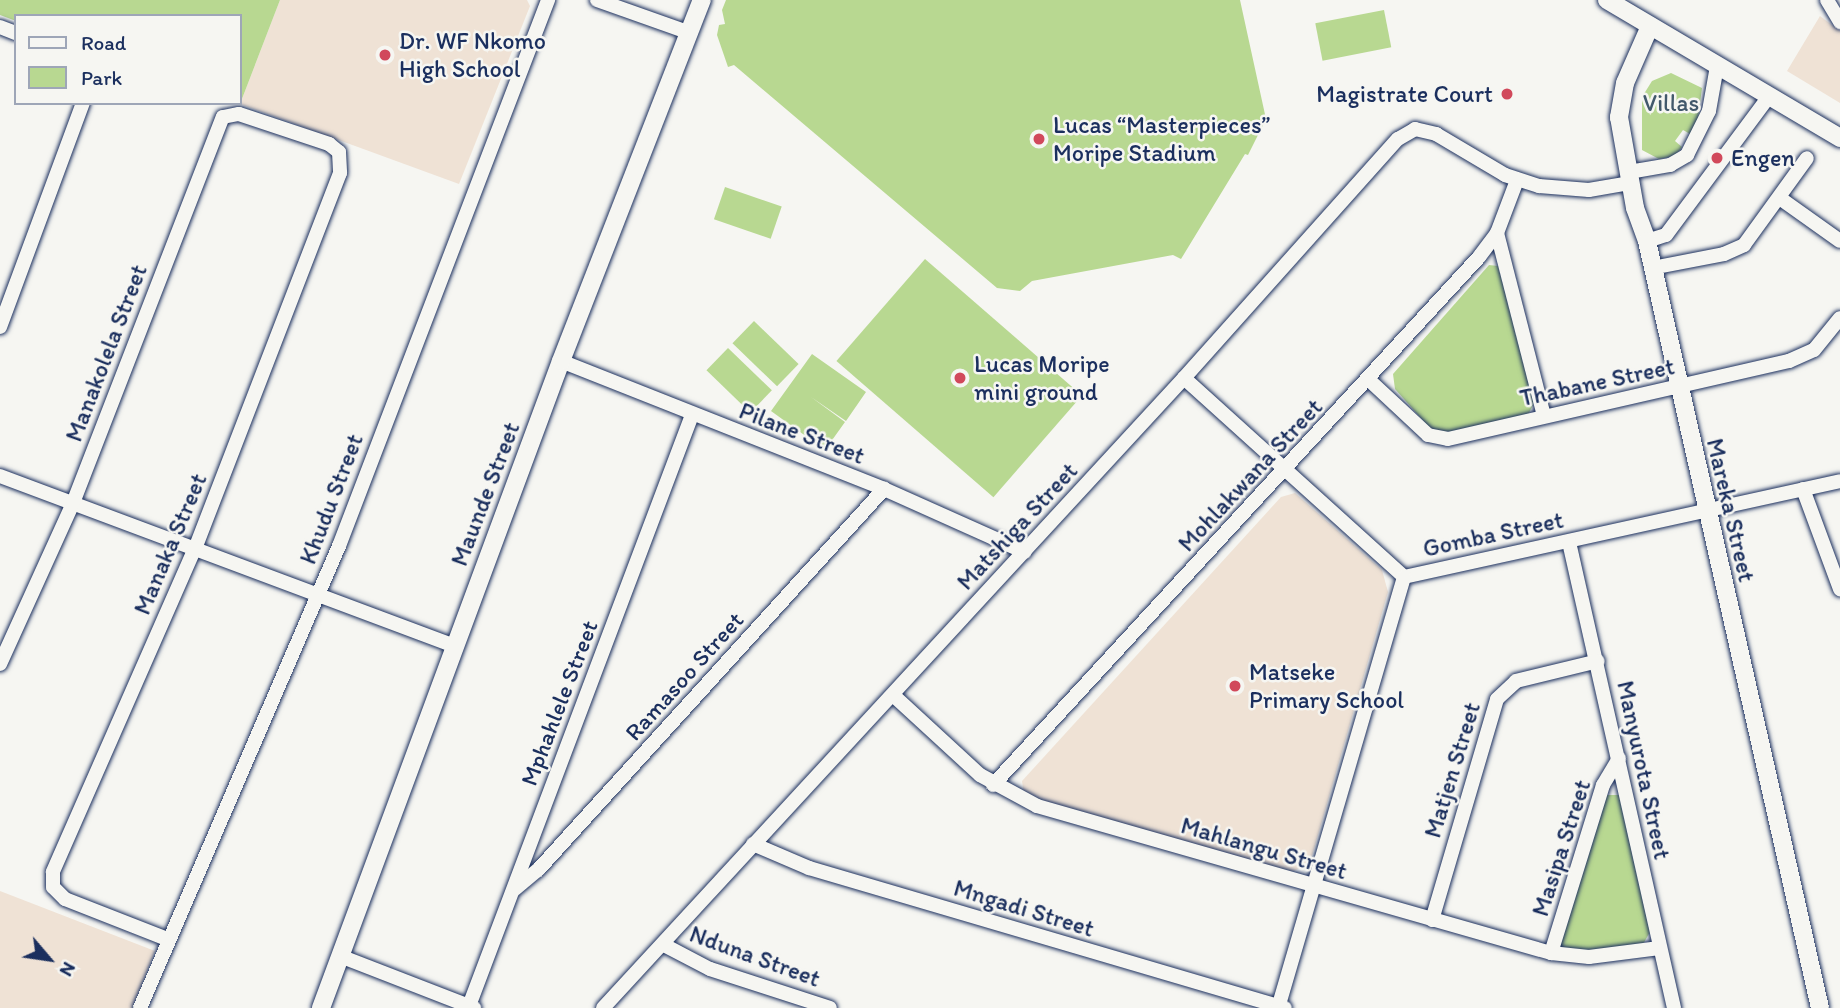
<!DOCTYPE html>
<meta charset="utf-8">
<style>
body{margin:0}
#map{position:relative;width:1840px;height:1008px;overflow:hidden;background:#f6f6f2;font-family:Itim,sans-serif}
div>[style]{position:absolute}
.built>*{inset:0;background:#efe2d5}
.green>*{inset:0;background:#b8d891;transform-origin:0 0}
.roads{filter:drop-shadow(0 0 2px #1b2f5e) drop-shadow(0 0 2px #1b2f5e)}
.minor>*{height:14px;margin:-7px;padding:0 7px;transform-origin:7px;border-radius:7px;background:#f6f6f2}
.tertiary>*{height:18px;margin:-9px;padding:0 9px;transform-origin:9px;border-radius:9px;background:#f6f6f2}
.dots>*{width:19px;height:19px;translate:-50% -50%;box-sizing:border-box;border:4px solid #f6f6f2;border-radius:50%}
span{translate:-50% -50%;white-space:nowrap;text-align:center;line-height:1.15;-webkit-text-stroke:5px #f6f6f2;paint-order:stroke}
.poi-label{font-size:24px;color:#1b2f5e}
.left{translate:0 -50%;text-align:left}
.right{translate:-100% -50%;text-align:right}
.park-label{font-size:24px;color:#42596b}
.street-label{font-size:24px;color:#1b2f5e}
.legend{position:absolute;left:14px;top:14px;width:228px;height:91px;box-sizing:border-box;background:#f6f6f2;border:2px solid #9ea6b7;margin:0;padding:9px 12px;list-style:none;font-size:21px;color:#1b2f5e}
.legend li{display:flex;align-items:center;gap:14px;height:35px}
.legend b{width:35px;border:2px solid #9ea6b7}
.north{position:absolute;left:14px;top:924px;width:70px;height:70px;-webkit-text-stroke:5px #f6f6f2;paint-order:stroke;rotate:119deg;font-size:19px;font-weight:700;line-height:28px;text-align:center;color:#1b2f5e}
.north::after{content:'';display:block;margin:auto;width:24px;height:32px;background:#1b2f5e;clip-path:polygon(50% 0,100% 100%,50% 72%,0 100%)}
</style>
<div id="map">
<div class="built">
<i style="clip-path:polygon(280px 0,527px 0,530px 6px,459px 184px,240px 104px)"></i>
<i style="clip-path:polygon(1820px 16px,1840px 31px,1840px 103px,1787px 71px)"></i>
<i style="clip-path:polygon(1295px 493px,1382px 570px,1388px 592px,1310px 863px,1292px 872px,1024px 795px,1022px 781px,1281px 497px)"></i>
<i style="clip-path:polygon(0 891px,155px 951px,132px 1008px,0 1008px)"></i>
</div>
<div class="green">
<i style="clip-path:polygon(0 0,280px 0,240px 104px,240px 16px,16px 16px,16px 21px,0 15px)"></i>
<i style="clip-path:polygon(726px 0,1240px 0,1266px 119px,1248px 155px,1245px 154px,1181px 259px,1173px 255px,1032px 281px,1020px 291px,997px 288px,734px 65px,728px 67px,717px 35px,719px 25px,725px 24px,722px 10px)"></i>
<i style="left:1384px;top:10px;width:38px;height:70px;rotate:79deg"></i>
<i style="clip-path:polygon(1671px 73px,1702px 88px,1697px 126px,1690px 134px,1683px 130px,1675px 141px,1682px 147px,1675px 156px,1659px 159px,1642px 150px,1642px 97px,1652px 81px)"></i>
<i style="left:725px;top:187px;width:60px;height:34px;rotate:19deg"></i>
<i style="left:925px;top:259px;width:208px;height:135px;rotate:41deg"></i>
<i style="clip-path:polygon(1489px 265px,1498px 266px,1535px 401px,1528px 415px,1436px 435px,1395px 389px,1393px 374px)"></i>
<i style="left:754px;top:321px;width:62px;height:31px;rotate:44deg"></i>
<i style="left:728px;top:348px;width:61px;height:31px;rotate:44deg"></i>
<i style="clip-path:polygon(812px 354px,866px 392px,846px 421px,811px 397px,845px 422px,825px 450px,771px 411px)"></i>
<i style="clip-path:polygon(1605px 795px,1619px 795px,1650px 932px,1642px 946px,1578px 955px,1557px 948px)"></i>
</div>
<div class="roads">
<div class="minor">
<i style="left:597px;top:0;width:99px;rotate:19.5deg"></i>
<i style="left:1827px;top:0;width:26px;rotate:59deg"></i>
<i style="left:0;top:27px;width:17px;rotate:21deg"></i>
<i style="left:1629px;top:172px;width:42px;rotate:-9.7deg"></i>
<i style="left:1670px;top:165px;width:20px;rotate:-30deg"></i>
<i style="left:1687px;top:155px;width:49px;rotate:-63.4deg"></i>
<i style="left:1709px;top:111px;width:46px;rotate:-79.9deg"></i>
<i style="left:1781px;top:199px;width:72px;rotate:35.4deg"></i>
<i style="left:1497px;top:233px;width:189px;rotate:75.6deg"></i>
<i style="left:1647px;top:241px;width:20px;rotate:-18deg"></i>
<i style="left:1666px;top:235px;width:174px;rotate:-53.4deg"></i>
<i style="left:1652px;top:268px;width:73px;rotate:-11deg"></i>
<i style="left:1724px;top:254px;width:22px;rotate:-24deg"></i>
<i style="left:1744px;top:245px;width:107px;rotate:-54.1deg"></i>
<i style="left:0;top:327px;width:239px;rotate:-69.7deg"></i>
<i style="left:561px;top:361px;width:347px;rotate:21.6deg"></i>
<i style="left:884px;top:489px;width:154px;rotate:24.1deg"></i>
<i style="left:1184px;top:378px;width:297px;rotate:42.1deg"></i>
<i style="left:1404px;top:577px;width:446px;rotate:-12.4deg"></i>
<i style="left:1368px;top:379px;width:82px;rotate:43deg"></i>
<i style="left:1428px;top:435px;width:20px;rotate:11deg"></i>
<i style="left:1448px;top:439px;width:350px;rotate:-12.9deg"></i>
<i style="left:1789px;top:361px;width:27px;rotate:-24deg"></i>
<i style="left:1814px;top:350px;width:41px;rotate:-50.9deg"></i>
<i style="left:0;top:476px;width:485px;rotate:20.5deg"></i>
<i style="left:1803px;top:489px;width:107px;rotate:69.7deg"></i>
<i style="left:1569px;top:542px;width:478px;rotate:77.3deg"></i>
<i style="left:0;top:664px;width:177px;rotate:-65.6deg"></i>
<i style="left:73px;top:503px;width:414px;rotate:-68.8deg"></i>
<i style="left:223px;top:117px;width:16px;rotate:-11deg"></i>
<i style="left:239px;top:114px;width:95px;rotate:18.4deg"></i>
<i style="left:329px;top:144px;width:13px;rotate:39deg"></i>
<i style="left:339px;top:152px;width:21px;rotate:87deg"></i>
<i style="left:340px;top:173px;width:402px;rotate:111.1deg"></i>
<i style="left:195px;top:548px;width:354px;rotate:113.7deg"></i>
<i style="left:53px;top:872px;width:15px;rotate:90deg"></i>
<i style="left:53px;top:887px;width:17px;rotate:45deg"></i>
<i style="left:65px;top:899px;width:110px;rotate:21.4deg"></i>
<i style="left:893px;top:695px;width:118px;rotate:42.6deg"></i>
<i style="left:980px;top:775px;width:65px;rotate:28.5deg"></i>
<i style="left:1037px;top:806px;width:535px;rotate:15.96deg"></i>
<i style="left:1551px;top:953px;width:38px;rotate:6deg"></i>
<i style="left:1589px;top:957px;width:71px;rotate:-7.3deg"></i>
<i style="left:993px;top:785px;width:718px;rotate:-47.37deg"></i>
<i style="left:1479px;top:257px;width:30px;rotate:-53deg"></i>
<i style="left:1497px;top:233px;width:57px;rotate:-69.3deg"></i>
<i style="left:753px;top:844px;width:61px;rotate:23.2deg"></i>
<i style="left:809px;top:868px;width:496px;rotate:16.4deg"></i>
<i style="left:515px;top:889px;width:30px;rotate:-40deg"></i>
<i style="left:538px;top:870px;width:515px;rotate:-47.76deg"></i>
<i style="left:1432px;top:920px;width:230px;rotate:-73.6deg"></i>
<i style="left:1497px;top:699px;width:26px;rotate:-43deg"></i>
<i style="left:1516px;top:681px;width:84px;rotate:-13.7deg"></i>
<i style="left:664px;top:945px;width:52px;rotate:27.6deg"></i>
<i style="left:710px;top:969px;width:126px;rotate:18deg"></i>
<i style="left:1551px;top:953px;width:176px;rotate:-72.8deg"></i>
<i style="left:1603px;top:785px;width:31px;rotate:-59deg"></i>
<i style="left:340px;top:956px;width:144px;rotate:21.2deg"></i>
<i style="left:469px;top:1006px;width:632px;rotate:-69.33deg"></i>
<i style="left:140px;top:1008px;width:503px;rotate:-66.7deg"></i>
<i style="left:339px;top:546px;width:585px;rotate:-69.05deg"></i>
<i style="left:603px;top:1008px;width:857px;rotate:-47.32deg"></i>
<i style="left:1184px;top:378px;width:321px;rotate:-48.2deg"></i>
<i style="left:1398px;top:139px;width:20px;rotate:-30deg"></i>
<i style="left:1415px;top:129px;width:22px;rotate:13deg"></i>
<i style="left:1436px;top:134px;width:80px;rotate:30.7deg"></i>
<i style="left:1505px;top:175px;width:36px;rotate:18deg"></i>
<i style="left:1539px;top:186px;width:50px;rotate:4.6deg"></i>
<i style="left:1589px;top:190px;width:42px;rotate:-9.7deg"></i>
<i style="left:1278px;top:1008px;width:449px;rotate:-73.7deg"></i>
</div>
<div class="tertiary">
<i style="left:1607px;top:0;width:271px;rotate:30.6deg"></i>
<i style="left:1650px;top:26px;width:62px;rotate:113.7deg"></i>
<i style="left:1625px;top:83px;width:35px;rotate:100deg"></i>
<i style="left:1619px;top:117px;width:92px;rotate:80deg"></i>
<i style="left:1635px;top:208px;width:35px;rotate:70deg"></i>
<i style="left:1647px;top:241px;width:786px;rotate:77.29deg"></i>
<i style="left:321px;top:1008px;width:690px;rotate:-69.65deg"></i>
<i style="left:561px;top:361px;width:388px;rotate:-68.7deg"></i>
</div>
</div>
<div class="dots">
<i style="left:385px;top:55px;background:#d1495b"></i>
<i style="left:1507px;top:94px;background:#d1495b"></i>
<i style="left:1039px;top:139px;background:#d1495b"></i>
<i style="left:1717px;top:158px;background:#d1495b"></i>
<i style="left:960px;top:378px;background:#d1495b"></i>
<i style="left:1235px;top:686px;background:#d1495b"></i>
</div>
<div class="poi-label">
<span class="left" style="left:399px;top:55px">Dr. WF Nkomo<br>High School</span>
<span class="right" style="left:1493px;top:94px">Magistrate Court</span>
<span class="left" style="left:1053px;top:139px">Lucas “Masterpieces”<br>Moripe Stadium</span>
<span class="left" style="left:1731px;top:158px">Engen</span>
<span class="left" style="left:974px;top:378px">Lucas Moripe<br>mini ground</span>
<span class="left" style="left:1249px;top:686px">Matseke<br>Primary School</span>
</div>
<div class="park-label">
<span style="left:1671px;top:103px">Villas</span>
</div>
<div class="street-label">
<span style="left:106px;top:353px;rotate:-69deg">Manakolela Street</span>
<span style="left:1597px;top:382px;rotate:-12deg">Thabane Street</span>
<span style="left:802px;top:433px;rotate:21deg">Pilane Street</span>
<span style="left:1250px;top:475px;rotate:-47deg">Mohlakwana Street</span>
<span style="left:485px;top:494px;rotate:-69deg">Maunde Street</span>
<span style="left:331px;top:499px;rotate:-69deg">Khudu Street</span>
<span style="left:1731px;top:510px;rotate:77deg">Mareka Street</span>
<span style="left:1017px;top:526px;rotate:-47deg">Matshiga Street</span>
<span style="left:1493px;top:534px;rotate:-12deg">Gomba Street</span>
<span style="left:170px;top:544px;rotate:-67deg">Manaka Street</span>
<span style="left:684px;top:676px;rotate:-48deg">Ramasoo Street</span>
<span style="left:559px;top:703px;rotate:-69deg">Mphahlele Street</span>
<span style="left:1452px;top:770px;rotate:-73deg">Matjen Street</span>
<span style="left:1644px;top:770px;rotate:78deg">Manyurota Street</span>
<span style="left:1264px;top:848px;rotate:16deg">Mahlangu Street</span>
<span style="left:1561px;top:848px;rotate:-72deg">Masipa Street</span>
<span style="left:1024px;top:908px;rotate:17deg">Mngadi Street</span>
<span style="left:755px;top:956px;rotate:20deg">Nduna Street</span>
</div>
<ul class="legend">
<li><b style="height:9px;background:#f6f6f2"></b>Road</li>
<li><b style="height:19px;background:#b8d891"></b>Park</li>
</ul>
<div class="north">N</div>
</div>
